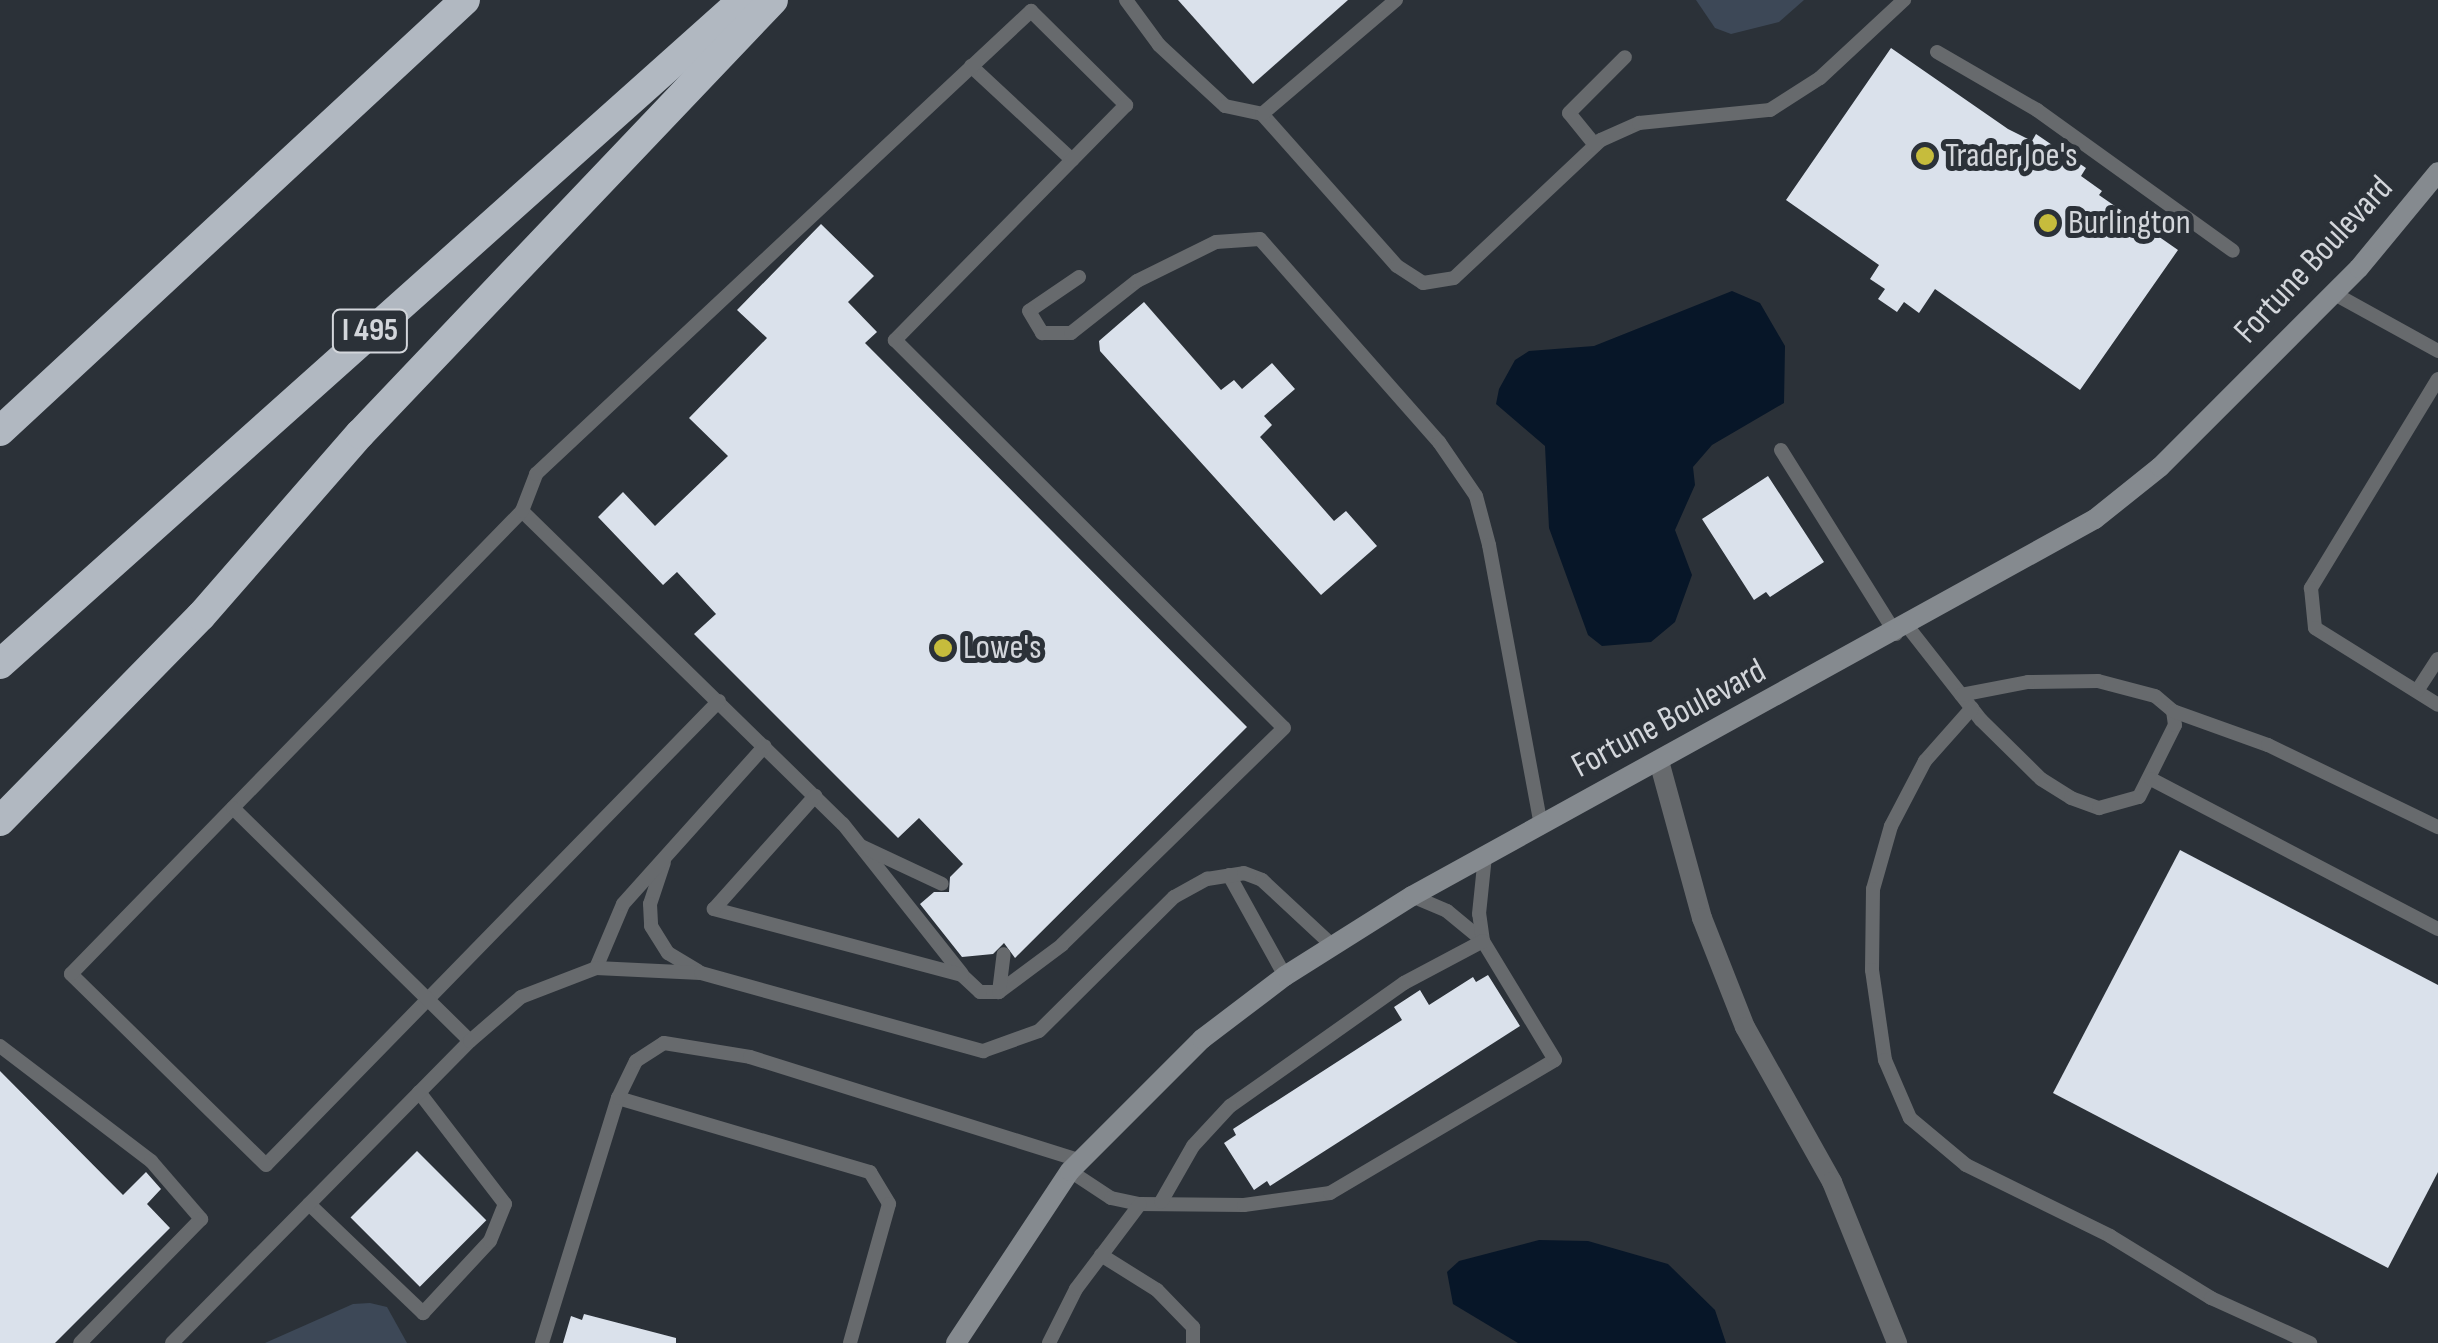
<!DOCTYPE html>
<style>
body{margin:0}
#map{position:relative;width:2438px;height:1343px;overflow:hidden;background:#2b3138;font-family:"Sofia Sans Condensed",sans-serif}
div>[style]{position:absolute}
.green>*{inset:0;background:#3d4857}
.water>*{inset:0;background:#071628}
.building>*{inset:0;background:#dae1eb;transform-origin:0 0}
.service>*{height:14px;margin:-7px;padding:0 7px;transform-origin:7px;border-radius:7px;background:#676a6d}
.minor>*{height:20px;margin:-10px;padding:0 10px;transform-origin:10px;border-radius:10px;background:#676a6d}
.secondary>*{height:20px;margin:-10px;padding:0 10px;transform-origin:10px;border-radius:10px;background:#858a8f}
.motorway>*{height:30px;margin:-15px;padding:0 15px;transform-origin:15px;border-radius:15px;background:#b1b8c1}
.dots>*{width:28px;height:28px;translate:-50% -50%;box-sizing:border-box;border:5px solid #2b3138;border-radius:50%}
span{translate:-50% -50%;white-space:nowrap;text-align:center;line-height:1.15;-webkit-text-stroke:10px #2b3138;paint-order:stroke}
.shield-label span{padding:2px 8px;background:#2b3138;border:2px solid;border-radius:8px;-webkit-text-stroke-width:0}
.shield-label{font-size:32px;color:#d3d6db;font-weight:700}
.poi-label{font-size:35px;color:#d3d6db}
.left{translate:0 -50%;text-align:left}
.street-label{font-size:35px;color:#d3d6db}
</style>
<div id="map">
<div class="green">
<i style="clip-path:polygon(1696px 0,1804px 0,1779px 22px,1731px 34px,1715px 28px)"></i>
<i style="clip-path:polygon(370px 1303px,387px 1307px,407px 1343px,265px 1343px,353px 1304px)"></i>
</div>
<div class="water">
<i style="clip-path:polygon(1732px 291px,1760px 303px,1785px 346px,1784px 403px,1712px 445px,1693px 467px,1695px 485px,1675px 530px,1692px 575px,1675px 622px,1651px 642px,1602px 646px,1588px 635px,1549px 528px,1545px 446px,1496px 404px,1499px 389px,1515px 360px,1529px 351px,1594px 346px)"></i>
<i style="clip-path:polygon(1539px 1240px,1588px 1241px,1668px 1264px,1715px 1310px,1726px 1343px,1518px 1343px,1453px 1304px,1447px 1272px,1459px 1261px)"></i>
</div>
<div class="building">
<i style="clip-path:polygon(1178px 0,1348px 0,1253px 84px)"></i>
<i style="clip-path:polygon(1891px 48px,2008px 129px,2032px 141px,2036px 134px,2086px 168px,2081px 176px,2102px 191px,2099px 195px,2178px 250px,2080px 390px,1935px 289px,1919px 313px,1904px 302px,1897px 312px,1878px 299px,1885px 289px,1870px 279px,1879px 265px,1786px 200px)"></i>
<i style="clip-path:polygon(821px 224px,874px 276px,848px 302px,877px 332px,865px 343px,1247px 727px,1015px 958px,1004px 943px,993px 954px,962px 957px,920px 904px,934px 892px,949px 892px,950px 877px,963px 864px,919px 818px,898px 838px,694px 634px,716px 614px,677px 572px,663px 585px,598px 517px,623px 492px,655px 526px,728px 456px,689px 418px,767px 338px,737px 310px)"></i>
<i style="clip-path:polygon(1144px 302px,1221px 390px,1234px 380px,1242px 389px,1272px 363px,1295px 389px,1264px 416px,1272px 425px,1260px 437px,1334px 521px,1346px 511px,1377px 546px,1321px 595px,1100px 351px,1099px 341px)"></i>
<i style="clip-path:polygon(1768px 476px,1824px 562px,1770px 597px,1766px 592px,1754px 600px,1702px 519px)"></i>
<i style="clip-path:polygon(2180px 850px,2438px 985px,2438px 1172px,2388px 1268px,2053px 1093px)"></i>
<i style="clip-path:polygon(1488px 975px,1520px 1026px,1270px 1186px,1267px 1181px,1254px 1190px,1224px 1143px,1236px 1135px,1233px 1129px,1402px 1020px,1394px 1007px,1420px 990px,1429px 1005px,1473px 977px,1476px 982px)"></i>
<i style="clip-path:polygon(0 1071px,123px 1195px,146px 1172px,161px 1189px,147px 1204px,170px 1228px,55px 1343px,0 1343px)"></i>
<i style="left:417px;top:1151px;width:98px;height:94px;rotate:45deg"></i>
<i style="clip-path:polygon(584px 1314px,676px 1338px,676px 1343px,563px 1343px,571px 1316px,582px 1320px)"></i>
</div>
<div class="service">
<i style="left:1126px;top:0;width:56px;rotate:53.7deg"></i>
<i style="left:1159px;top:45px;width:90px;rotate:42.7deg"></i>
<i style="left:1225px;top:106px;width:38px;rotate:12deg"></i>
<i style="left:1262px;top:114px;width:203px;rotate:48.4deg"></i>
<i style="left:1397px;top:266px;width:31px;rotate:33deg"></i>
<i style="left:1423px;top:283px;width:31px;rotate:-9deg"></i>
<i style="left:1454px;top:278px;width:202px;rotate:-43.2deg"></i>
<i style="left:1601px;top:140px;width:42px;rotate:-24.1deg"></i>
<i style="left:1639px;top:123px;width:132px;rotate:-5.7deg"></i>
<i style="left:1770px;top:110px;width:59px;rotate:-32.6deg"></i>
<i style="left:1820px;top:78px;width:115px;rotate:-42.9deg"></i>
<i style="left:1937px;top:52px;width:116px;rotate:30.1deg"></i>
<i style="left:2037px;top:110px;width:241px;rotate:35.7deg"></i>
<i style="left:971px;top:66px;width:138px;rotate:42.9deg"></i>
<i style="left:1262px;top:114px;width:176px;rotate:-40.4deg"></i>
<i style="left:1595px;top:145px;width:41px;rotate:-129.1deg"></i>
<i style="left:1569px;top:113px;width:79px;rotate:-45deg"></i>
<i style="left:1079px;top:277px;width:60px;rotate:145.8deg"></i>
<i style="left:1029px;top:311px;width:26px;rotate:59deg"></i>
<i style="left:1042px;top:333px;width:29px"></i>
<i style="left:1071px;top:333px;width:84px;rotate:-38.2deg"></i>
<i style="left:1137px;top:281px;width:88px;rotate:-26.3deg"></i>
<i style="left:1216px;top:242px;width:44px;rotate:-3.9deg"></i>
<i style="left:1260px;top:239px;width:271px;rotate:48.6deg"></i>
<i style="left:1439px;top:442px;width:65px;rotate:55.6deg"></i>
<i style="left:1476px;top:496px;width:51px;rotate:75.1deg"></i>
<i style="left:1489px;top:545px;width:285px;rotate:79.5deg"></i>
<i style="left:2333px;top:293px;width:120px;rotate:28.9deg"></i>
<i style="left:2438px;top:379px;width:245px;rotate:121.3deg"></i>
<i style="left:2311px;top:588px;width:40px;rotate:84.3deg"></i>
<i style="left:2315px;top:628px;width:145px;rotate:32deg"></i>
<i style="left:1781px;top:450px;width:217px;rotate:58deg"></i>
<i style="left:522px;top:511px;width:448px;rotate:44.3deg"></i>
<i style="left:843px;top:824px;width:191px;rotate:51.6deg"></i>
<i style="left:1908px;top:627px;width:118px;rotate:51.9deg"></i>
<i style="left:1981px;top:720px;width:84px;rotate:44.5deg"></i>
<i style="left:2041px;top:779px;width:36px;rotate:32deg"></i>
<i style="left:2071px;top:798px;width:30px;rotate:20deg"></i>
<i style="left:2099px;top:808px;width:41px;rotate:-15.4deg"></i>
<i style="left:2139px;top:797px;width:80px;rotate:-63.4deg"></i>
<i style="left:2175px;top:725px;width:14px;rotate:-98deg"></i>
<i style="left:2173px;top:711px;width:23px;rotate:-140deg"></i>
<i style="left:2155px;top:696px;width:59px;rotate:-165.3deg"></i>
<i style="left:2098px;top:681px;width:70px;rotate:179.2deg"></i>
<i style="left:2028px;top:682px;width:68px;rotate:169deg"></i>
<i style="left:2417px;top:691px;width:38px;rotate:-57deg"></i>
<i style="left:719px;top:701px;width:648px;rotate:134.31deg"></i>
<i style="left:266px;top:1165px;width:273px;rotate:-135.6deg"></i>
<i style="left:71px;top:974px;width:646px;rotate:-45.75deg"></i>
<i style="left:522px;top:511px;width:40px;rotate:-69deg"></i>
<i style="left:536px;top:474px;width:678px;rotate:-43.09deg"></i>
<i style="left:1031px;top:11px;width:134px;rotate:44.7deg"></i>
<i style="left:1126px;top:105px;width:330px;rotate:134.5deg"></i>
<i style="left:895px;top:340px;width:549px;rotate:44.93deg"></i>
<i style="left:1284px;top:728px;width:310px;rotate:135.7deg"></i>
<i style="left:1062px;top:945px;width:79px;rotate:143.3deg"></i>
<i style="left:999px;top:992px;width:19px;rotate:180deg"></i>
<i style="left:980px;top:992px;width:25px;rotate:-137deg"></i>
<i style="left:962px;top:975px;width:257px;rotate:-165.1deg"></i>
<i style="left:714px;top:909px;width:152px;rotate:-48.2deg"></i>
<i style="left:1972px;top:708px;width:71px;rotate:131.6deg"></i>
<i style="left:1925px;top:761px;width:73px;rotate:117.6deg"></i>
<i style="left:1891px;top:826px;width:66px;rotate:105.9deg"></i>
<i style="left:1873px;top:889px;width:81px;rotate:90.7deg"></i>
<i style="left:1872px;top:970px;width:91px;rotate:81.8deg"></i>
<i style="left:1885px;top:1060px;width:63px;rotate:66.7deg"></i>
<i style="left:1910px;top:1118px;width:73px;rotate:40deg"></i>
<i style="left:1966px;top:1165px;width:161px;rotate:26.2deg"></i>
<i style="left:2110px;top:1236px;width:119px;rotate:31.5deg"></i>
<i style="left:2211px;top:1298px;width:109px;rotate:24.4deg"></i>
<i style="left:2173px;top:711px;width:101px;rotate:19.7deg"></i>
<i style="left:2268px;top:745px;width:189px;rotate:25.8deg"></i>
<i style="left:2151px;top:779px;width:324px;rotate:27.6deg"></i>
<i style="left:233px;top:808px;width:332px;rotate:44.5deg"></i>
<i style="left:861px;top:846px;width:89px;rotate:25.1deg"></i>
<i style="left:664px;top:862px;width:44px;rotate:108.4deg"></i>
<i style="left:650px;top:904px;width:22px;rotate:87deg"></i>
<i style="left:651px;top:926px;width:32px;rotate:58deg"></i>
<i style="left:668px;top:953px;width:35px;rotate:31deg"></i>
<i style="left:1229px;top:875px;width:115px;rotate:61deg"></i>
<i style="left:1412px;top:896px;width:38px;rotate:23deg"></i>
<i style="left:1447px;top:911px;width:45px;rotate:39.6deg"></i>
<i style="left:1483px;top:941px;width:27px;rotate:-98deg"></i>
<i style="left:1479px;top:914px;width:58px;rotate:-84.1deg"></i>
<i style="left:596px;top:968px;width:69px;rotate:-67.1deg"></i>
<i style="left:623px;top:904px;width:212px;rotate:-48.1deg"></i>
<i style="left:999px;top:992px;width:38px;rotate:-83deg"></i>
<i style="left:0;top:1046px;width:190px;rotate:37.3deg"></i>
<i style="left:151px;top:1161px;width:77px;rotate:49.2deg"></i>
<i style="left:201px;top:1219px;width:173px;rotate:134.3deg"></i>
<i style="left:618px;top:1098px;width:263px;rotate:16.4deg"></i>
<i style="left:870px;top:1172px;width:37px;rotate:59deg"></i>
<i style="left:889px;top:1204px;width:144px;rotate:105.7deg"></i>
<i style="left:1070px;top:1171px;width:49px;rotate:33.4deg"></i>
<i style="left:1111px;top:1198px;width:30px;rotate:12deg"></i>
<i style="left:1140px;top:1204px;width:104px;rotate:0.6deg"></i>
<i style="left:1244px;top:1205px;width:87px;rotate:-7.9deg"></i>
<i style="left:1330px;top:1193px;width:261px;rotate:-30.6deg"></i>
<i style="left:1555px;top:1060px;width:139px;rotate:-121.2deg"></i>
<i style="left:1483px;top:941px;width:89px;rotate:152deg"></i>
<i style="left:1404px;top:983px;width:213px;rotate:144.7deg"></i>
<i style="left:1230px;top:1106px;width:54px;rotate:132.8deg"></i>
<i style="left:1193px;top:1146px;width:64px;rotate:119.7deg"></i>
<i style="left:309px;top:1204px;width:158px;rotate:43.7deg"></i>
<i style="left:423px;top:1313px;width:98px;rotate:-47.1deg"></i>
<i style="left:490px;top:1241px;width:40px;rotate:-68deg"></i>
<i style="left:505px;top:1204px;width:141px;rotate:-127.5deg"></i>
<i style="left:1101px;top:1255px;width:66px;rotate:32deg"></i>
<i style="left:1157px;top:1290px;width:52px;rotate:45.8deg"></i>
<i style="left:1193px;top:1327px;width:16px;rotate:90deg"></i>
<i style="left:172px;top:1343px;width:424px;rotate:-45.4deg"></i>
<i style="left:470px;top:1041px;width:67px;rotate:-40.8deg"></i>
<i style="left:521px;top:997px;width:80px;rotate:-21.1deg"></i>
<i style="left:596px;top:968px;width:105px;rotate:2.7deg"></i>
<i style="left:701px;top:973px;width:293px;rotate:15.5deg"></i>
<i style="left:983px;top:1051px;width:59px;rotate:-19.7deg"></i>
<i style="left:1039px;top:1031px;width:190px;rotate:-44.8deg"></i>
<i style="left:1174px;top:897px;width:38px;rotate:-29deg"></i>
<i style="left:1207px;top:879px;width:37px;rotate:-9deg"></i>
<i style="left:1244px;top:873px;width:19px;rotate:21deg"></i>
<i style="left:1262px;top:880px;width:97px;rotate:42.9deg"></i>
<i style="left:542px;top:1343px;width:257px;rotate:-72.8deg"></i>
<i style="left:618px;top:1098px;width:41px;rotate:-64.1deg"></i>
<i style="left:636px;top:1061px;width:33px;rotate:-33deg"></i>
<i style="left:664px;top:1043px;width:87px;rotate:9.2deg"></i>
<i style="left:750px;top:1057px;width:348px;rotate:17.4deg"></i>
<i style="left:1049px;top:1343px;width:60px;rotate:-63.4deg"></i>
<i style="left:1076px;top:1289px;width:106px;rotate:-53deg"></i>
</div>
<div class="minor">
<i style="left:1659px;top:761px;width:163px;rotate:74.7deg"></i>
<i style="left:1702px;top:918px;width:117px;rotate:68.5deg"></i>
<i style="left:1745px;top:1027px;width:178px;rotate:60.7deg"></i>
<i style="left:1832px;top:1182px;width:174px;rotate:68deg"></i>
</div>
<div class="secondary">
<i style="left:956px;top:1343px;width:206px;rotate:-56.5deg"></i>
<i style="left:1070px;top:1171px;width:187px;rotate:-45deg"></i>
<i style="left:1202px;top:1039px;width:104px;rotate:-37.2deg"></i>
<i style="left:1285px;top:976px;width:150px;rotate:-32.2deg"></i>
<i style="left:1412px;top:896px;width:780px;rotate:-28.9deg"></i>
<i style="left:2095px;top:519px;width:83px;rotate:-38.7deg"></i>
<i style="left:2160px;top:467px;width:281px;rotate:-45deg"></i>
<i style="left:2359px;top:268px;width:124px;rotate:-50.5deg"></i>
</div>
<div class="motorway">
<i style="left:0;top:431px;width:634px;rotate:-42.83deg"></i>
<i style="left:0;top:664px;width:996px;rotate:-41.79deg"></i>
<i style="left:0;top:821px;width:287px;rotate:-45.6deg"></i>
<i style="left:201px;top:616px;width:242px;rotate:-48.9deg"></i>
<i style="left:360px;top:434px;width:599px;rotate:-46.42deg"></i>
</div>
<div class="dots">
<i style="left:1925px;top:156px;background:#c6bc3c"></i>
<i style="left:2048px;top:223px;background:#c6bc3c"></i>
<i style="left:943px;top:648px;background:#c6bc3c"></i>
</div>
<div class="shield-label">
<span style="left:370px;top:331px">I 495</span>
</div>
<div class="poi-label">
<span class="left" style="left:1945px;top:156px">Trader Joe's</span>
<span class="left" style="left:2068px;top:223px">Burlington</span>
<span class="left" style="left:963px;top:648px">Lowe's</span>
</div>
<div class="street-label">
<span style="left:2314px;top:260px;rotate:-47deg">Fortune Boulevard</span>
<span style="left:1669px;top:719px;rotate:-28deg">Fortune Boulevard</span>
</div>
</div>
